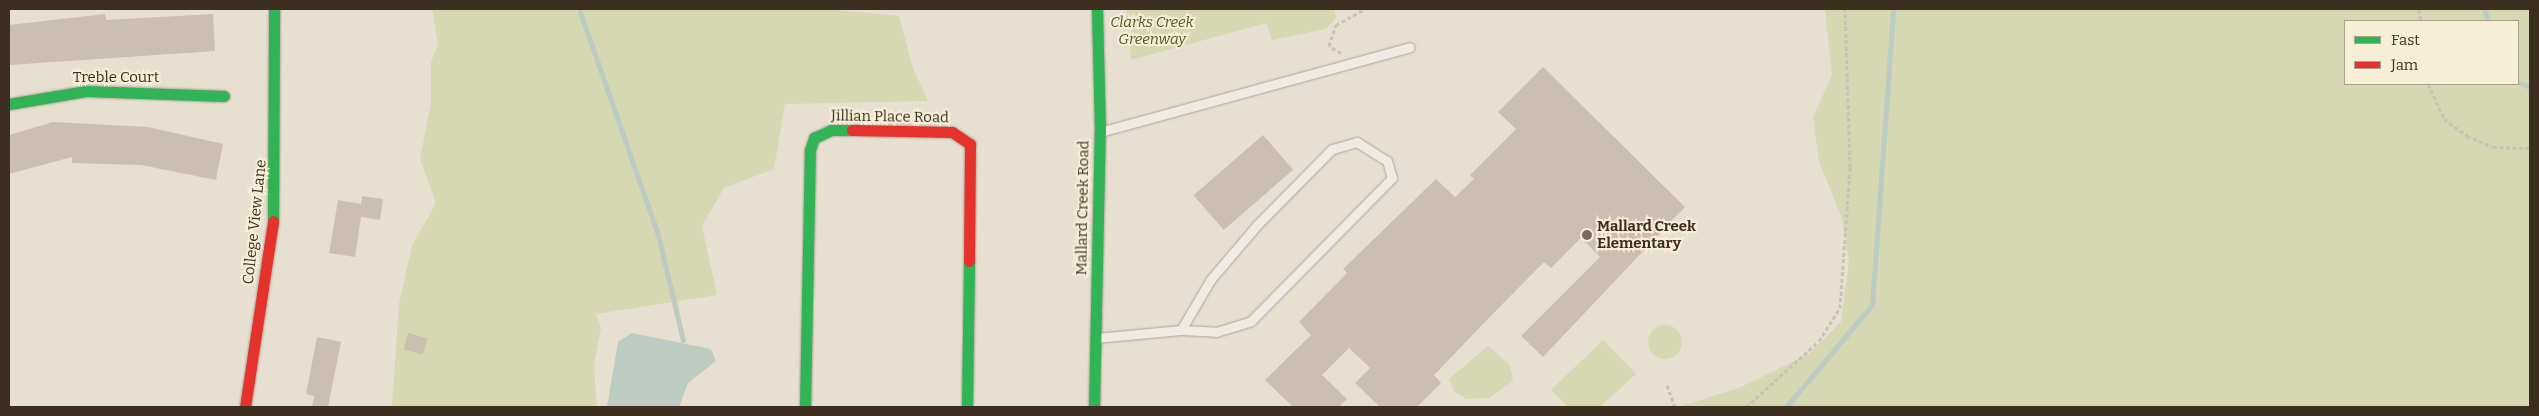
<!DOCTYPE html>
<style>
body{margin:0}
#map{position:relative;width:2539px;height:416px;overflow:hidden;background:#e7e0d1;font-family:Bitter,serif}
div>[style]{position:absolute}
.green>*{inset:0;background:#d6d7b3}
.round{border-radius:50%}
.water>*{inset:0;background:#bcccc2}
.stream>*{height:5px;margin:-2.5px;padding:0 2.5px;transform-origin:2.5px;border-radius:2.5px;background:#bcccc2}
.building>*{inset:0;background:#cbbfb2;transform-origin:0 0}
.path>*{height:3px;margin-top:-1.5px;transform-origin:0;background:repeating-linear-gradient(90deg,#c8c2b9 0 4px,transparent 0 6.5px)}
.roads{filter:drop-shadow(0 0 1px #ada599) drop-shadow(0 0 1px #ada599)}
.lane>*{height:9px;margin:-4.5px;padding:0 4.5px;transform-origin:4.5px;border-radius:4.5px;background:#efebe3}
.fast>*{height:11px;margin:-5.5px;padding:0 5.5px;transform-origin:5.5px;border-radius:5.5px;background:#30b455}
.jam>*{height:11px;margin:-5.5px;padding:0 5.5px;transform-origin:5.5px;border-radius:5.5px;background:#e5322d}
.dots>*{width:14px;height:14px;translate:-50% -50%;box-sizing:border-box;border:2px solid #f7eed8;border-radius:50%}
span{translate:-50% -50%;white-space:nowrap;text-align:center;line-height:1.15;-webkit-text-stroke:4px #f7eed8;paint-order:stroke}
.park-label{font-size:15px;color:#4d5a26;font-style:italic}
.street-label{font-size:15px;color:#3d2e20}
.poi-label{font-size:15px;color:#3d2e20;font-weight:700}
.left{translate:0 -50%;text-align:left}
.frame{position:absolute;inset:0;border:10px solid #3d2e20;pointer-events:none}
.legend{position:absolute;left:2344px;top:20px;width:175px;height:65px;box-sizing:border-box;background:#f7eed8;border:1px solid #ada18e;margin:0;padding:6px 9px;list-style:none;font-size:15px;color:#3d2e20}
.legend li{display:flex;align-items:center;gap:10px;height:25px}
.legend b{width:25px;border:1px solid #ada18e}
</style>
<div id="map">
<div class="green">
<i style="clip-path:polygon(432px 9px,826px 9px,899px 16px,913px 68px,928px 101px,785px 104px,774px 169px,724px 188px,702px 226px,717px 295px,596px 314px,601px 328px,594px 365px,597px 407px,392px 407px,399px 304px,412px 246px,436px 203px,420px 159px,431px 102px,431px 62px,438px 44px)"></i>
<i style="clip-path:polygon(1127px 9px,1334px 9px,1336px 18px,1326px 29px,1272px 40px,1266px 23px,1131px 60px)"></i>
<i style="clip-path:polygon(evenodd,1825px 9px,2530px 9px,2530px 407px,1678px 407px,1739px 388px,1809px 354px,1841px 322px,1849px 262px,1842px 218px,1819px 162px,1813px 117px,1832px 75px,1825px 9px,2518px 21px,2518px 84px,2345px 84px,2345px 21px,2518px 21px)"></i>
<i class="round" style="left:1648px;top:325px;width:34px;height:34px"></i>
<i style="clip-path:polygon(1603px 340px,1636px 374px,1600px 407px,1568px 407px,1551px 390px)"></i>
<i style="clip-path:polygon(1488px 346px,1510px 365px,1513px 381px,1489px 398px,1467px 399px,1454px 392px,1449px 379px)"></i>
</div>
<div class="water">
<i style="clip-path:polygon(632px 333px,711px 349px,716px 361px,688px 383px,679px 407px,607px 407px,618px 342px)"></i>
</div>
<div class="stream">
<i style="left:579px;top:9px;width:239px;rotate:70.7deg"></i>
<i style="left:658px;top:235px;width:108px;rotate:76.6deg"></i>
<i style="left:2484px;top:9px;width:13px;rotate:72deg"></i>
<i style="left:2518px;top:82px;width:13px;rotate:23deg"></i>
<i style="left:1786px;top:407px;width:133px;rotate:-49.9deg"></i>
<i style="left:1872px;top:305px;width:297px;rotate:-85.9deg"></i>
</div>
<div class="building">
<i style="clip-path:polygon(105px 14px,106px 20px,213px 14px,215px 51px,10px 65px,9px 25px)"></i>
<i style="clip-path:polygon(1543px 67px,1685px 207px,1543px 357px,1521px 336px,1600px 257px,1581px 238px,1551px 268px,1544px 262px,1484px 323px,1434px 375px,1441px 383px,1417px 407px,1380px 407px,1355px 383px,1370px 368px,1349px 348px,1322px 375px,1347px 399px,1339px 407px,1293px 407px,1265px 380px,1311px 335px,1299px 322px,1347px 273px,1343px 269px,1436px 179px,1455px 197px,1474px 179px,1470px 175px,1516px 129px,1498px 112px)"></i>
<i style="clip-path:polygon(53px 122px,148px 127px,223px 144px,216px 180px,141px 165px,72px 163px,72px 157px,9px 174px,9px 135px)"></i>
<i style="left:1263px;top:135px;width:46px;height:92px;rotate:49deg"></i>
<i style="clip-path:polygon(362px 196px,383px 199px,380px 220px,361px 217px,355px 257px,329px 253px,338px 200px,361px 204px)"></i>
<i style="left:408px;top:333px;width:20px;height:17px;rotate:15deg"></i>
<i style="clip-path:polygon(317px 337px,341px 342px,328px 407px,312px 407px,314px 396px,306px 394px)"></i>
</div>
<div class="path">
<i style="left:2419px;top:9px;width:12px;rotate:81deg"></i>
<i style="left:1341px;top:53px;width:14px;rotate:-150deg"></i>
<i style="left:1329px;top:46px;width:22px;rotate:-72deg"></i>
<i style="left:1336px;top:25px;width:33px;rotate:-29deg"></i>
<i style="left:2428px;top:84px;width:38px;rotate:65deg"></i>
<i style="left:2444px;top:119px;width:29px;rotate:36deg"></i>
<i style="left:2467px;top:136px;width:28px;rotate:23deg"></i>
<i style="left:2493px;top:147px;width:37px;rotate:2deg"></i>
<i style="left:1667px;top:385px;width:23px;rotate:70deg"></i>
<i style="left:1746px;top:407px;width:98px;rotate:-42.1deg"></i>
<i style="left:1819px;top:341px;width:39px;rotate:-58deg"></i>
<i style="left:1840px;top:308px;width:141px;rotate:-85.9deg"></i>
<i style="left:1850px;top:167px;width:158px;rotate:-91.8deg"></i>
</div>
<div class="roads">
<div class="lane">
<i style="left:1100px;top:132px;width:321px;rotate:-15.3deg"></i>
<i style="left:1096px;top:338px;width:85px;rotate:-5.4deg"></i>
<i style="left:1181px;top:330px;width:35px;rotate:3deg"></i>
<i style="left:1216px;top:332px;width:37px;rotate:-17deg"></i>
<i style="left:1251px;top:321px;width:201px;rotate:-45.4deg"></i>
<i style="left:1392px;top:178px;width:18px;rotate:-106deg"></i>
<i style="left:1387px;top:161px;width:36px;rotate:-148deg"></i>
<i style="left:1357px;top:142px;width:26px;rotate:164deg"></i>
<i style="left:1332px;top:149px;width:107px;rotate:134.6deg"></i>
<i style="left:1257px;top:225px;width:71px;rotate:130.4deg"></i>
<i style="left:1211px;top:279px;width:59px;rotate:120.5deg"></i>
</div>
<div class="fast">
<i style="left:9px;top:104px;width:78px;rotate:-9.6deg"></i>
<i style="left:86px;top:91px;width:138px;rotate:2.1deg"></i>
<i style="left:273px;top:221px;width:212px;rotate:-89.7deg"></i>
<i style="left:805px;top:407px;width:257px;rotate:-88.9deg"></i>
<i style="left:810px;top:150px;width:13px;rotate:-72deg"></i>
<i style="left:814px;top:138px;width:19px;rotate:-25deg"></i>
<i style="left:831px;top:130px;width:21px"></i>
<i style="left:967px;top:407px;width:146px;rotate:-89.2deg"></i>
<i style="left:1094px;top:407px;width:275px;rotate:-88.8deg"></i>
<i style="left:1100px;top:132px;width:123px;rotate:-91.4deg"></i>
</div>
<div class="jam">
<i style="left:852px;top:130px;width:100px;rotate:1.1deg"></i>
<i style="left:952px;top:132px;width:22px;rotate:34deg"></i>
<i style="left:970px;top:144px;width:117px;rotate:90.5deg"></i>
<i style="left:245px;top:407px;width:188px;rotate:-81.4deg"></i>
</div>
</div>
<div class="dots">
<i style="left:1587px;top:235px;background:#786c5e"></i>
</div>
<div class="park-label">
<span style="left:1152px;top:31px">Clarks Creek<br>Greenway</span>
</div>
<div class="street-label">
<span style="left:116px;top:78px">Treble Court</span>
<span style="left:890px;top:117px;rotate:1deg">Jillian Place Road</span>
<span style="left:1083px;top:208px;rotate:-89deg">Mallard Creek Road</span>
<span style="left:255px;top:222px;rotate:-84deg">College View Lane</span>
</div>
<div class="poi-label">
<span class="left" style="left:1597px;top:235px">Mallard Creek<br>Elementary</span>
</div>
<div class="frame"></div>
<ul class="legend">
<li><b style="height:6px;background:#30b455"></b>Fast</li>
<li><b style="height:6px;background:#e5322d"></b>Jam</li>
</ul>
</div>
